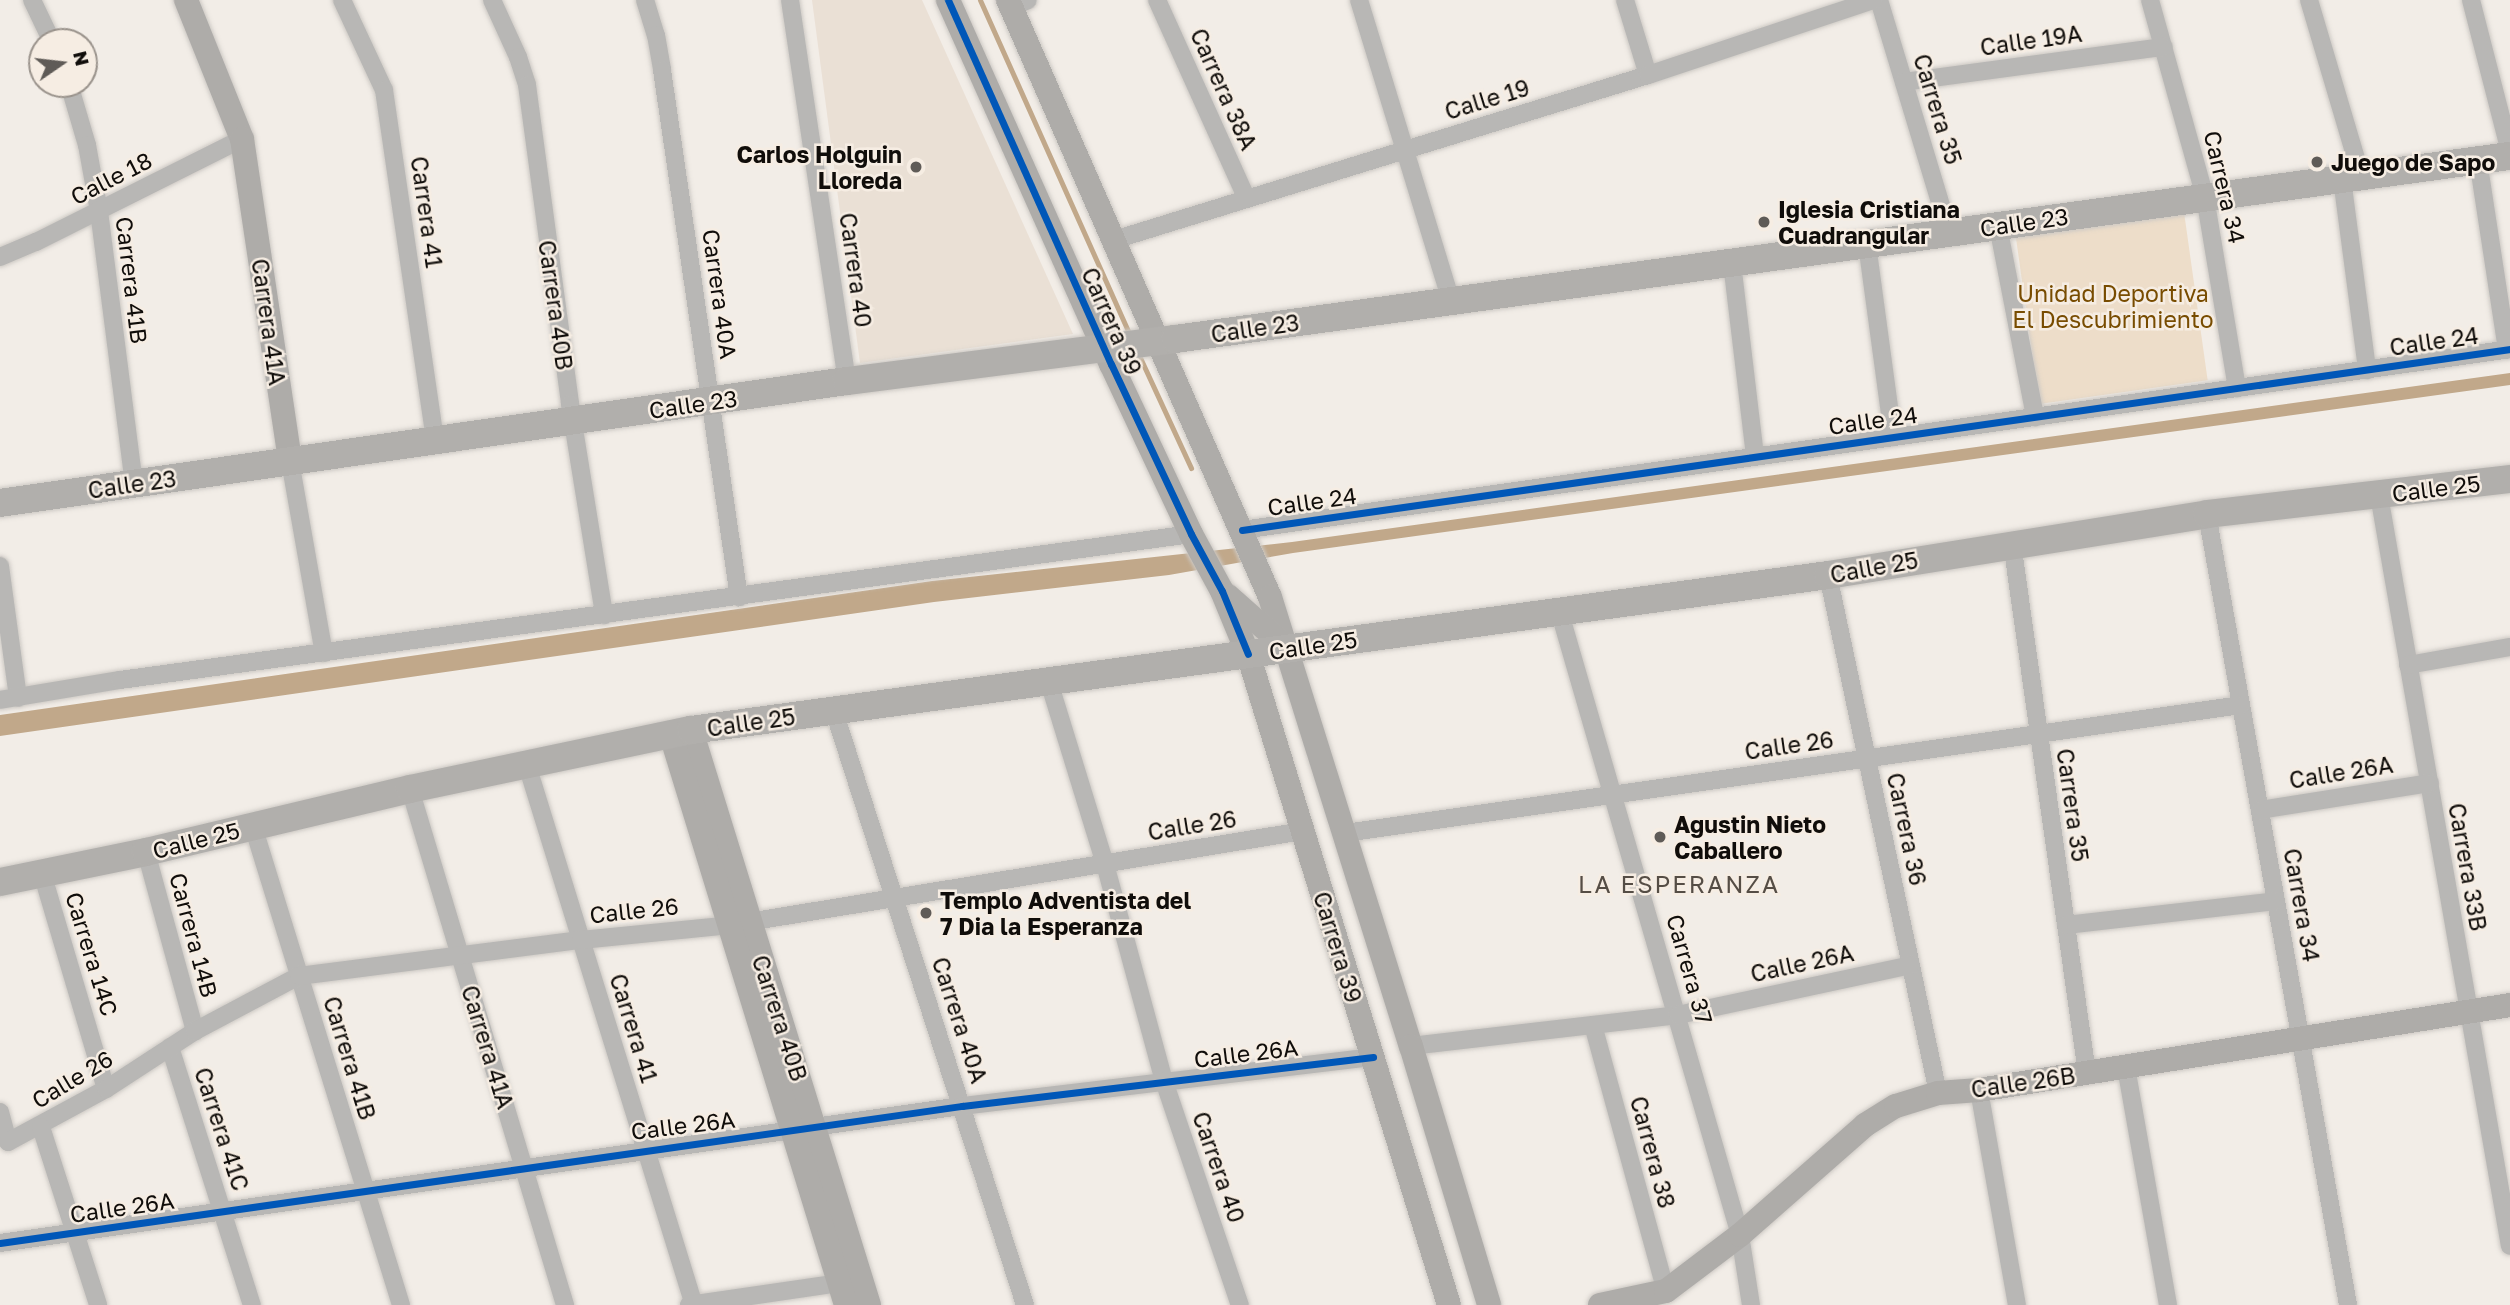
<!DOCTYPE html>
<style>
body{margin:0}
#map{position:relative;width:2510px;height:1305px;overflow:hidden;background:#f2ede7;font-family:"Golos Text",sans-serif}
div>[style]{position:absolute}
.built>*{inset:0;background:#eae0d5}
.green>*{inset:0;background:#edddc9;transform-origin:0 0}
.water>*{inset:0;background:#c1a88a}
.stream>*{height:5px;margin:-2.5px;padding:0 2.5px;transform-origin:2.5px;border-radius:2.5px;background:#c1a88a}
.roads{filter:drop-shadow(0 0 2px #cdc9c4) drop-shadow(0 0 2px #cdc9c4)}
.street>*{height:18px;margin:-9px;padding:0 9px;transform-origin:9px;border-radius:9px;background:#b8b7b5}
.secondary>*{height:24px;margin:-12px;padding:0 12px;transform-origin:12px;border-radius:12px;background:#aeaca9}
.primary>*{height:28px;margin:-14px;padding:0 14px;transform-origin:14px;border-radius:14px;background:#b1afac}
.cycleway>*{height:7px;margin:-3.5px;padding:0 3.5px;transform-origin:3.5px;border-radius:3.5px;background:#0057b8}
.dots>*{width:19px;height:19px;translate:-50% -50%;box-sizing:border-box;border:4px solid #f6ede3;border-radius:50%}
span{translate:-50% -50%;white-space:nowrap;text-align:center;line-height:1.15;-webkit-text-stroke:5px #f6ede3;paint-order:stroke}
.street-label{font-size:23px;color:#100d0a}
.poi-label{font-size:23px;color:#100d0a;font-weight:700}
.right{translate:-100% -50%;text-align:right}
.left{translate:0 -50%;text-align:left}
.park-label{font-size:23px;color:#784c00}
.neighbourhood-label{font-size:24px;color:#554d45;letter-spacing:2px}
.north{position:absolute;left:28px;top:28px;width:70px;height:70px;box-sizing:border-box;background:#f6ede3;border:2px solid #9a938c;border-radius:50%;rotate:76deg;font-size:19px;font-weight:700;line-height:28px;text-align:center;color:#100d0a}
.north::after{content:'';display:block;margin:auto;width:24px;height:32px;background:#5f5b57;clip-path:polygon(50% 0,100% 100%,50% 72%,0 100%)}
</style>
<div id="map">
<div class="built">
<i style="clip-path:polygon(812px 0,922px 0,1073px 334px,860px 363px)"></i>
</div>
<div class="green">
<i style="left:2184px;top:212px;width:170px;height:170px;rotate:82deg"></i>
</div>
<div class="water">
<i style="clip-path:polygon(2510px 373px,2510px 385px,1293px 553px,1169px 575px,934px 602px,0 736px,0 715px,932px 581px,1292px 542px)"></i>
</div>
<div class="stream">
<i style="left:980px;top:0;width:368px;rotate:65.9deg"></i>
<i style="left:1137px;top:351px;width:129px;rotate:65.2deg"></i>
</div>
<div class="roads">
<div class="street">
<i style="left:32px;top:0;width:47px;rotate:64.5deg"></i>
<i style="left:342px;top:0;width:99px;rotate:65deg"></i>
<i style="left:384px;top:90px;width:354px;rotate:81.7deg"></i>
<i style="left:492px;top:0;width:63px;rotate:65.5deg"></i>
<i style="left:518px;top:57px;width:29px;rotate:72deg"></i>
<i style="left:527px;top:85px;width:322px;rotate:82.3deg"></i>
<i style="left:570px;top:404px;width:214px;rotate:80.8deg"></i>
<i style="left:645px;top:0;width:37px;rotate:73deg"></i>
<i style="left:656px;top:35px;width:36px;rotate:80deg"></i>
<i style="left:662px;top:70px;width:533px;rotate:81.69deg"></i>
<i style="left:790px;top:0;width:385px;rotate:81.5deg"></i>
<i style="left:1157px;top:0;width:218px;rotate:65.7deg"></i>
<i style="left:1359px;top:0;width:315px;rotate:73deg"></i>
<i style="left:1625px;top:0;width:78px;rotate:73deg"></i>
<i style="left:1879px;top:0;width:242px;rotate:73.2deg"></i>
<i style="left:2150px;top:0;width:205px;rotate:74.4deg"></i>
<i style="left:2205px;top:197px;width:194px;rotate:80.5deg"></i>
<i style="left:2309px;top:0;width:184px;rotate:73.5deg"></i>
<i style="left:2471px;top:0;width:157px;rotate:75.6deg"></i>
<i style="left:1011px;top:7px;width:18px;rotate:-22deg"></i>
<i style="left:1904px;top:82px;width:262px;rotate:-7.7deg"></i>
<i style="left:69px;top:84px;width:64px;rotate:73.6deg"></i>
<i style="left:87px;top:145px;width:67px;rotate:79.7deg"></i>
<i style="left:99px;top:211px;width:275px;rotate:82.7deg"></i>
<i style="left:2478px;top:160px;width:192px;rotate:81.3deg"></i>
<i style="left:2342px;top:179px;width:193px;rotate:82.5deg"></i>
<i style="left:1998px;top:226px;width:195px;rotate:79deg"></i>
<i style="left:1114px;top:240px;width:559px;rotate:-17.17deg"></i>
<i style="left:1648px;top:75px;width:238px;rotate:-18.4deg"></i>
<i style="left:1867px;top:244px;width:195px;rotate:82.3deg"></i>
<i style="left:0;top:257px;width:39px;rotate:-23deg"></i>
<i style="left:36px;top:242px;width:230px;rotate:-26.6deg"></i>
<i style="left:1732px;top:263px;width:195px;rotate:83.2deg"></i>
<i style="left:290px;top:461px;width:195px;rotate:80deg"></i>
<i style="left:2379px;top:495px;width:762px;rotate:80.11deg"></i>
<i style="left:2207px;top:514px;width:803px;rotate:79.89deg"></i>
<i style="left:1242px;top:530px;width:1281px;rotate:-8.12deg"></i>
<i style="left:2012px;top:543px;width:535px;rotate:81.95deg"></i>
<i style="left:0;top:566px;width:133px;rotate:82.2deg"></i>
<i style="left:1828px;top:575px;width:530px;rotate:78.01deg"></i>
<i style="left:1559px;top:610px;width:651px;rotate:73.85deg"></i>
<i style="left:1740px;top:1235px;width:71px;rotate:81.1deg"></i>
<i style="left:2408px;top:665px;width:104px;rotate:-10deg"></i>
<i style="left:1049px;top:682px;width:190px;rotate:72.9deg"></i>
<i style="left:1105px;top:864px;width:225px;rotate:74.8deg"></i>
<i style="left:1164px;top:1081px;width:237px;rotate:71.3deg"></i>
<i style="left:0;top:700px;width:122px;rotate:-9.5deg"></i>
<i style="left:120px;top:680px;width:1081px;rotate:-7.76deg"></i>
<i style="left:834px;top:711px;width:624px;rotate:72.17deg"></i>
<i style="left:527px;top:765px;width:565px;rotate:72.82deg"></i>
<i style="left:410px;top:789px;width:539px;rotate:73.28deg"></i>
<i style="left:2260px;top:810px;width:172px;rotate:-9deg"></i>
<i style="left:253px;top:826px;width:501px;rotate:72.83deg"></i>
<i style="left:1345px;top:833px;width:905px;rotate:-8.13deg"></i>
<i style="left:146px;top:852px;width:186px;rotate:74.7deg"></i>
<i style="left:42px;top:873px;width:225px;rotate:73.5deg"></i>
<i style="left:2066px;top:925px;width:211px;rotate:-6.5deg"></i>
<i style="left:1593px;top:1025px;width:276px;rotate:74.7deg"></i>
<i style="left:1411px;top:1046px;width:269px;rotate:-6.6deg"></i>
<i style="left:1678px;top:1015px;width:238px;rotate:-12.1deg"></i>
<i style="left:170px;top:1047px;width:271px;rotate:72.4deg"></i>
<i style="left:2126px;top:1067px;width:242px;rotate:80deg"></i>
<i style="left:1979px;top:1090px;width:218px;rotate:80deg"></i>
<i style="left:0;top:1112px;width:31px;rotate:75deg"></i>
<i style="left:8px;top:1142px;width:111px;rotate:-28.4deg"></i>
<i style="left:106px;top:1089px;width:106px;rotate:-33.1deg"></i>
<i style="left:195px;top:1031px;width:118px;rotate:-27.9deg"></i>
<i style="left:299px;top:976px;width:284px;rotate:-7.3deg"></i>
<i style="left:581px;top:940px;width:150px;rotate:-5.7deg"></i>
<i style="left:730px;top:925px;width:581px;rotate:-9.32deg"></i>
<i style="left:41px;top:1127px;width:187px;rotate:72.2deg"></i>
<i style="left:0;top:1243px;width:972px;rotate:-8.11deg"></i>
<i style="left:962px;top:1106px;width:414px;rotate:-6.8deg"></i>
<i style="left:689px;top:1305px;width:153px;rotate:-8.3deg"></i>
</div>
<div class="secondary">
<i style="left:186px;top:0;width:150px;rotate:68.1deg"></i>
<i style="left:242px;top:139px;width:326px;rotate:81.5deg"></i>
<i style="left:948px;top:0;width:399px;rotate:65.9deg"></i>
<i style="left:1111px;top:364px;width:188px;rotate:64.8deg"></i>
<i style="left:1191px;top:534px;width:65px;rotate:61.5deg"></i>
<i style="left:1222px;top:591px;width:68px;rotate:67.6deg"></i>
<i style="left:1248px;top:654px;width:681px;rotate:72.84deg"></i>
<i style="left:1008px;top:0;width:652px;rotate:66.31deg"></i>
<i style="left:1270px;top:597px;width:471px;rotate:72.6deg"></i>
<i style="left:1411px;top:1046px;width:270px;rotate:73.2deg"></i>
<i style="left:1228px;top:596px;width:79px;rotate:41.4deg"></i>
<i style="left:691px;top:730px;width:602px;rotate:72.8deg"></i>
<i style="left:671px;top:735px;width:596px;rotate:72.93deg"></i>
<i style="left:1600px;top:1305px;width:67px;rotate:-12deg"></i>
<i style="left:1666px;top:1291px;width:93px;rotate:-37.1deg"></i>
<i style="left:1740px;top:1235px;width:167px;rotate:-41.3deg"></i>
<i style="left:1865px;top:1125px;width:36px;rotate:-32deg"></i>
<i style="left:1896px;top:1106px;width:44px;rotate:-17.2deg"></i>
<i style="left:1938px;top:1093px;width:41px;rotate:-4.2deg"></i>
<i style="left:1979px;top:1090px;width:538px;rotate:-9.09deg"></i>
</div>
<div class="primary">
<i style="left:0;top:503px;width:856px;rotate:-8.2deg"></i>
<i style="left:847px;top:381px;width:331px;rotate:-7.3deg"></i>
<i style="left:1175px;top:339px;width:1347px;rotate:-7.81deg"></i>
<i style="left:0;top:882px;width:149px;rotate:-11.6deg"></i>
<i style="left:146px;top:852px;width:271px;rotate:-13.4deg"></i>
<i style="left:410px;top:789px;width:287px;rotate:-11.9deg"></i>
<i style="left:691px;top:730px;width:1148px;rotate:-7.76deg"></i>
<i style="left:1828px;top:575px;width:384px;rotate:-9.1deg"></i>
<i style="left:2207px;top:514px;width:305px;rotate:-6.6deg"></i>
</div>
</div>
<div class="cycleway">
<i style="left:948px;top:0;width:399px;rotate:65.9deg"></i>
<i style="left:1111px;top:364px;width:188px;rotate:64.8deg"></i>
<i style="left:1191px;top:534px;width:65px;rotate:61.5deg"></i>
<i style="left:1222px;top:591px;width:68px;rotate:67.6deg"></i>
<i style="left:1242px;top:530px;width:1281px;rotate:-8.12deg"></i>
<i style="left:0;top:1243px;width:972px;rotate:-8.11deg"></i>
<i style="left:962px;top:1106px;width:414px;rotate:-6.8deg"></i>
</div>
<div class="dots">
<i style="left:2317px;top:162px;background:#5f5b57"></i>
<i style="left:916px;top:167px;background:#5f5b57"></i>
<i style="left:1764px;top:222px;background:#5f5b57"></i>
<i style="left:1660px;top:837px;background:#5f5b57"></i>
<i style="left:926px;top:913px;background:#5f5b57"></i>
</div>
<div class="street-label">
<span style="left:2031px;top:40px;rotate:-8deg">Calle 19A</span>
<span style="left:1224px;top:89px;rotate:66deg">Carrera 38A</span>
<span style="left:1487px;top:99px;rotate:-17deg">Calle 19</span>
<span style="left:1938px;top:109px;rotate:73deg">Carrera 35</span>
<span style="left:111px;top:178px;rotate:-27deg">Calle 18</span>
<span style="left:2225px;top:187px;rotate:77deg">Carrera 34</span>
<span style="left:427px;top:212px;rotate:82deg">Carrera 41</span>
<span style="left:2024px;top:222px;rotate:-8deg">Calle 23</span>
<span style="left:856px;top:270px;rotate:82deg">Carrera 40</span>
<span style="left:132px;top:280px;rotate:83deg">Carrera 41B</span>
<span style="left:720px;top:294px;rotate:82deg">Carrera 40A</span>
<span style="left:556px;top:305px;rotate:82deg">Carrera 40B</span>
<span style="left:1112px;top:321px;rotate:66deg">Carrera 39</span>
<span style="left:269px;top:322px;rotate:82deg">Carrera 41A</span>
<span style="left:1255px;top:328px;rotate:-8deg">Calle 23</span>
<span style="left:2434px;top:341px;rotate:-8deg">Calle 24</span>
<span style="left:693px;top:404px;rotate:-8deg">Calle 23</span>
<span style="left:1873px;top:420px;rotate:-8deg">Calle 24</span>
<span style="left:132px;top:484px;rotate:-8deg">Calle 23</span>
<span style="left:2436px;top:488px;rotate:-7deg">Calle 25</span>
<span style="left:1312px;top:501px;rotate:-8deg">Calle 24</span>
<span style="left:1874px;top:567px;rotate:-10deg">Calle 25</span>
<span style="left:1313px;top:645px;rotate:-8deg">Calle 25</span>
<span style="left:751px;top:722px;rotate:-8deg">Calle 25</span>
<span style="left:1789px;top:745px;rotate:-8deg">Calle 26</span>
<span style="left:2341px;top:772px;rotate:-9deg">Calle 26A</span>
<span style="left:2073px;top:805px;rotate:82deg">Carrera 35</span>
<span style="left:1192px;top:825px;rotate:-9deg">Calle 26</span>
<span style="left:1907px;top:829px;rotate:78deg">Carrera 36</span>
<span style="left:196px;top:840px;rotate:-14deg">Calle 25</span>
<span style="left:2468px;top:867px;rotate:80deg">Carrera 33B</span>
<span style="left:2302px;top:905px;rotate:80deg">Carrera 34</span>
<span style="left:634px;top:910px;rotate:-6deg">Calle 26</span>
<span style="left:194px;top:935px;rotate:75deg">Carrera 14B</span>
<span style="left:1338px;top:947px;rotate:73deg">Carrera 39</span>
<span style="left:92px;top:954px;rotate:73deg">Carrera 14C</span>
<span style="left:1802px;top:963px;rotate:-12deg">Calle 26A</span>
<span style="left:1690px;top:969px;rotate:74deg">Carrera 37</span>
<span style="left:780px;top:1018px;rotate:72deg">Carrera 40B</span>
<span style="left:960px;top:1020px;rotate:72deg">Carrera 40A</span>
<span style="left:634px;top:1028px;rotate:73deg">Carrera 41</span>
<span style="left:488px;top:1047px;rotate:73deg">Carrera 41A</span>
<span style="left:1246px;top:1053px;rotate:-7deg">Calle 26A</span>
<span style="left:350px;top:1058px;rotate:73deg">Carrera 41B</span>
<span style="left:72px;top:1079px;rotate:-31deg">Calle 26</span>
<span style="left:2023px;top:1082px;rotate:-8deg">Calle 26B</span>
<span style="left:683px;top:1125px;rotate:-7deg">Calle 26A</span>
<span style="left:222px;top:1129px;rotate:72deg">Carrera 41C</span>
<span style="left:1653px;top:1152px;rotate:75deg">Carrera 38</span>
<span style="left:1219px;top:1167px;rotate:71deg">Carrera 40</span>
<span style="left:122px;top:1207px;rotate:-8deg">Calle 26A</span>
</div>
<div class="poi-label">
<span class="right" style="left:902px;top:167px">Carlos Holguin<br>Lloreda</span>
<span class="left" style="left:2331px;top:162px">Juego de Sapo</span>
<span class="left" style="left:1778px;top:222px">Iglesia Cristiana<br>Cuadrangular</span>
<span class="left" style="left:1674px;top:837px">Agustin Nieto<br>Caballero</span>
<span class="left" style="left:940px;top:913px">Templo Adventista del<br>7 Dia la Esperanza</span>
</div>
<div class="park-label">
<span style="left:2113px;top:306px">Unidad Deportiva<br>El Descubrimiento</span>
</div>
<div class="neighbourhood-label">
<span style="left:1679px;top:884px">LA ESPERANZA</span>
</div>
<div class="north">N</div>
</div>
